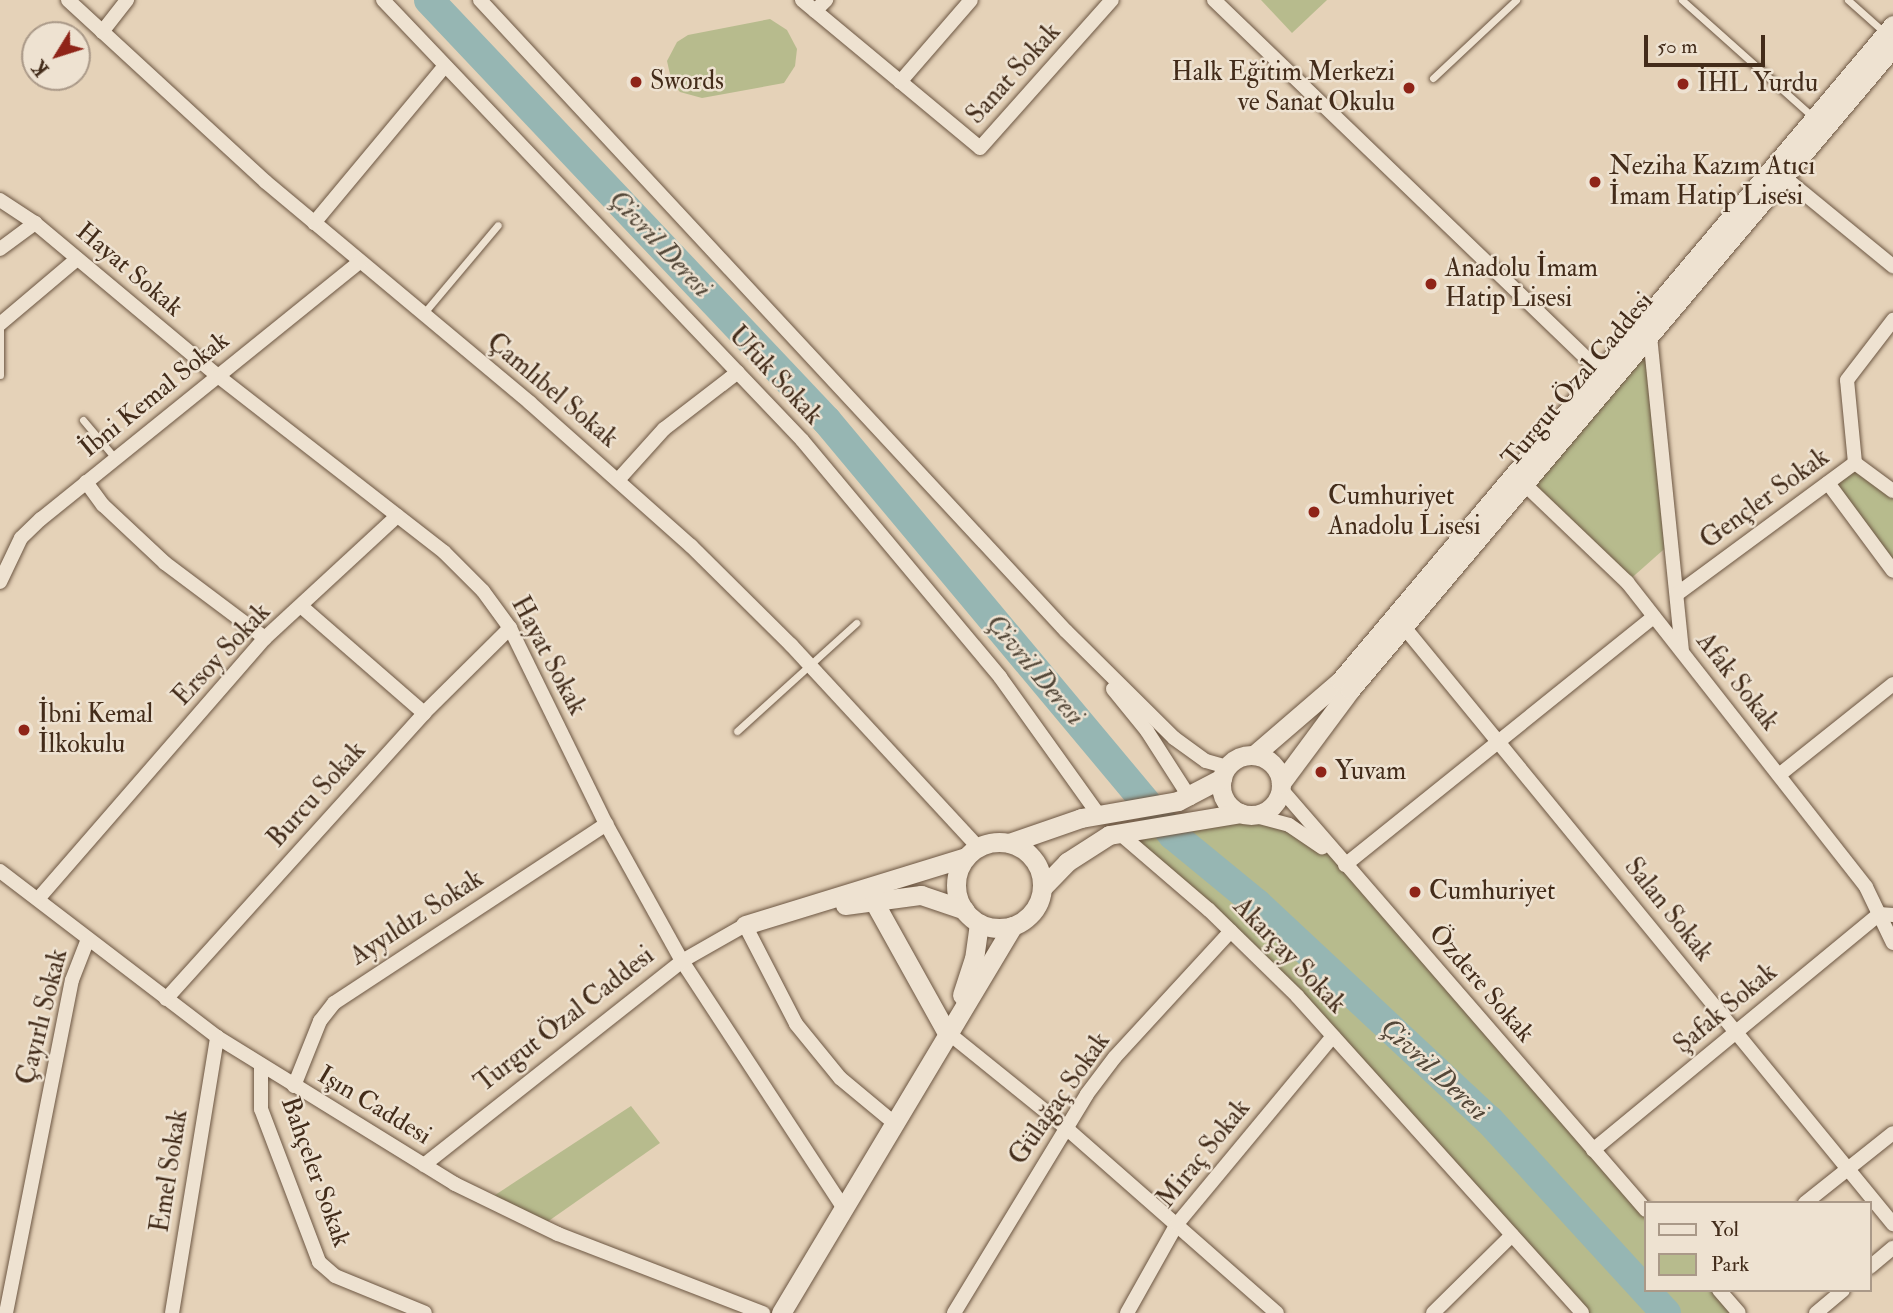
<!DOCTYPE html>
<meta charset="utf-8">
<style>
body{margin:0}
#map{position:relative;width:1893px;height:1313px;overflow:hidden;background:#e5d2b8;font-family:"IM FELL Double Pica",serif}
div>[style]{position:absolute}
.green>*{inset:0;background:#b7bb8d}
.river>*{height:30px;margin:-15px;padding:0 15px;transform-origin:15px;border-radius:15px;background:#96b6b3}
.roads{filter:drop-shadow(0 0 2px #6c5642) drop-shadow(0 0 2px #6c5642)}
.lane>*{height:7px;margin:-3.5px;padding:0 3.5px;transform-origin:3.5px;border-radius:3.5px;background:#eee2d1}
.street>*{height:14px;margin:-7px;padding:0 7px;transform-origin:7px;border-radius:7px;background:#eee2d1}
.secondary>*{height:19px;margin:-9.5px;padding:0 9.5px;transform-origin:9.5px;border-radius:9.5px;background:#eee2d1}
.secondary>.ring{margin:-9.5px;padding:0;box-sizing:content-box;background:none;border:19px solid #eee2d1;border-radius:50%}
.dots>*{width:19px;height:19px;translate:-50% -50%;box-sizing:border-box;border:4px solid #eee2d1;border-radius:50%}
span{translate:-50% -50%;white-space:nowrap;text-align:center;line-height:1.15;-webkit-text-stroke:5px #eee2d1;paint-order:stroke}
.poi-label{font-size:26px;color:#432c1a}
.right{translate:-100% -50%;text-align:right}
.left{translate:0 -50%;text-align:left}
.street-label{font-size:26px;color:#432c1a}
.water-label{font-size:28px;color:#544839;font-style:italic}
.legend{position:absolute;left:1644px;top:1201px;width:228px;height:91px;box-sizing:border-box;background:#eee2d1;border:2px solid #a98;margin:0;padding:9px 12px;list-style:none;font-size:21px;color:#432c1a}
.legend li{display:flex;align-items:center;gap:14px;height:35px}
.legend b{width:35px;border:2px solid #a98}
.north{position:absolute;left:21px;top:21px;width:70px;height:70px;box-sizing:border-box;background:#eee2d1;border:2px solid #a98;border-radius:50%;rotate:232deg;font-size:19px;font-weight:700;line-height:28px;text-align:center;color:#432c1a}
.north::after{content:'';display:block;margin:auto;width:24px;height:32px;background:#8f2418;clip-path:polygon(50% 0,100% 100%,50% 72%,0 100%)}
.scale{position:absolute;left:1644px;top:35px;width:121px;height:32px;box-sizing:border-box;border:4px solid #432c1a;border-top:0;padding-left:9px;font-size:21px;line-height:24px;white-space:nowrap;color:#432c1a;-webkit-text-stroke:5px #eee2d1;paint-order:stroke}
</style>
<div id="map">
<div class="green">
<i style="clip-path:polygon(1261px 0,1327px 0,1292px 33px)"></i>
<i style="clip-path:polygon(770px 19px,787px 30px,797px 49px,795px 66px,784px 83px,702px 98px,680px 92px,672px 83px,667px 61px,677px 42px,688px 35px)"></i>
<i style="clip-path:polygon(1650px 336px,1671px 543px,1627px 582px,1524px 484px)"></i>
<i style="clip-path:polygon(1855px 463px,1893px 491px,1893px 571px,1828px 483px)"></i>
<i style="clip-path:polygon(1240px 813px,1289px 825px,1345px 865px,1646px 1210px,1646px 1290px,1719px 1290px,1739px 1313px,1582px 1313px,1297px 996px,1123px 830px)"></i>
<i style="clip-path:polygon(631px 1106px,660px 1143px,540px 1227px,486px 1201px)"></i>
</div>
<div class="river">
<i style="left:429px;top:0;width:579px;rotate:46.61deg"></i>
<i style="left:827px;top:421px;width:540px;rotate:50.11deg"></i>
<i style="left:1173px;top:835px;width:109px;rotate:39.4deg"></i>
<i style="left:1257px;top:904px;width:317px;rotate:43deg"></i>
<i style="left:1489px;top:1120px;width:262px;rotate:47.5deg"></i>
</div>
<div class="roads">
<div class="lane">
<i style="left:1682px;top:0;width:177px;rotate:41.8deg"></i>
<i style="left:1848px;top:0;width:50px;rotate:41.7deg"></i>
<i style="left:1433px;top:78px;width:114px;rotate:-43.2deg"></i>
<i style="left:423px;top:314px;width:116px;rotate:-49.9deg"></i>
<i style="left:0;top:328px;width:47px;rotate:90deg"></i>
<i style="left:83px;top:420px;width:50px;rotate:49.9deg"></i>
<i style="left:737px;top:731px;width:161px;rotate:-42.2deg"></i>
</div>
<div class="street">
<i style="left:68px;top:0;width:269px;rotate:42.6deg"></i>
<i style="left:266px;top:182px;width:344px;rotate:39.9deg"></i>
<i style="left:530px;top:403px;width:215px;rotate:41.6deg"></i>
<i style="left:691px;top:546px;width:141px;rotate:44.7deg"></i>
<i style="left:791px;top:645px;width:275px;rotate:47.2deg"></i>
<i style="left:383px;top:0;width:608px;rotate:46.4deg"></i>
<i style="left:802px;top:440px;width:309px;rotate:50.1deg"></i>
<i style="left:1000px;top:677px;width:168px;rotate:54.4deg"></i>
<i style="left:480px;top:0;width:861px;rotate:47.12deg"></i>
<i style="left:1066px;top:631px;width:152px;rotate:44.7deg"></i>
<i style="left:1174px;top:738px;width:39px;rotate:36deg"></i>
<i style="left:1206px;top:761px;width:22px;rotate:16deg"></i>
<i style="left:802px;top:0;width:231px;rotate:39.7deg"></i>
<i style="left:980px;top:148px;width:198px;rotate:-48.3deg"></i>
<i style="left:1214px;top:0;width:545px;rotate:43.89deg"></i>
<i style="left:815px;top:11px;width:16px;rotate:-45deg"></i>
<i style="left:102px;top:32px;width:41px;rotate:-52deg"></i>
<i style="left:900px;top:82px;width:108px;rotate:-49.1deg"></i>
<i style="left:1778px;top:172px;width:149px;rotate:39.3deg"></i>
<i style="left:0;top:200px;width:42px;rotate:33.3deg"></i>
<i style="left:35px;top:223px;width:239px;rotate:39.9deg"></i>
<i style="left:218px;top:376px;width:286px;rotate:37.9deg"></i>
<i style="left:444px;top:552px;width:55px;rotate:45deg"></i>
<i style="left:483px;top:591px;width:46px;rotate:53.9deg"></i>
<i style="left:510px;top:628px;width:218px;rotate:63.9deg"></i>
<i style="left:606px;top:824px;width:157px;rotate:61deg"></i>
<i style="left:682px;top:961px;width:294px;rotate:56.8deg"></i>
<i style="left:314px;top:223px;width:204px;rotate:-50.2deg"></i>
<i style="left:0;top:249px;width:44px;rotate:-36.6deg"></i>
<i style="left:0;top:324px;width:101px;rotate:-40.2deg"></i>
<i style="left:1650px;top:336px;width:316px;rotate:84.2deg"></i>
<i style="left:1855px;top:463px;width:47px;rotate:36.4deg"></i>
<i style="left:1518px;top:478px;width:151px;rotate:43.7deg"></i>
<i style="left:1627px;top:582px;width:387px;rotate:51.9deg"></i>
<i style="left:1866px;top:887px;width:62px;rotate:64.3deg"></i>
<i style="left:618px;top:480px;width:69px;rotate:-48deg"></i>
<i style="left:664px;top:429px;width:93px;rotate:-37.6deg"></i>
<i style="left:86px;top:482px;width:29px;rotate:54deg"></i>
<i style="left:103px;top:505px;width:85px;rotate:43.1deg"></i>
<i style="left:165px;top:563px;width:125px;rotate:36.9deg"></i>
<i style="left:1828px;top:483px;width:109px;rotate:53.5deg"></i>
<i style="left:0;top:582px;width:49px;rotate:-64.5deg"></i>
<i style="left:21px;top:538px;width:28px;rotate:-44deg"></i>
<i style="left:41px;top:519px;width:410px;rotate:-38.9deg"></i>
<i style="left:1677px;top:594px;width:221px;rotate:-36.4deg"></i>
<i style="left:1855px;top:463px;width:83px;rotate:-95.5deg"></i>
<i style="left:1847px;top:380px;width:76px;rotate:-52.5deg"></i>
<i style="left:302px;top:607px;width:162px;rotate:41deg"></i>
<i style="left:1404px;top:627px;width:772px;rotate:50.68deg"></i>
<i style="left:1113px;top:689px;width:54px;rotate:51deg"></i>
<i style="left:1147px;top:731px;width:80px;rotate:57.3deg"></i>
<i style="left:1779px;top:775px;width:146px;rotate:-38.6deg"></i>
<i style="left:1281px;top:789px;width:557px;rotate:49.08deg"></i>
<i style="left:1252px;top:815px;width:38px;rotate:15deg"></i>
<i style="left:1289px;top:825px;width:40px;rotate:34deg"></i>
<i style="left:1118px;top:832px;width:120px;rotate:40.6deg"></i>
<i style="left:1209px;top:910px;width:123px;rotate:44.3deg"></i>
<i style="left:1297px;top:996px;width:426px;rotate:48deg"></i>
<i style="left:1345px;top:865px;width:396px;rotate:-38.8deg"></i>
<i style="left:0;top:871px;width:273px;rotate:37.4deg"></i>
<i style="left:217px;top:1037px;width:280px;rotate:31.7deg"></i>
<i style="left:455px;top:1184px;width:114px;rotate:25.9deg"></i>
<i style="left:558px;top:1234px;width:220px;rotate:21.1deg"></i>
<i style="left:38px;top:899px;width:346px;rotate:-49deg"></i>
<i style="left:265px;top:638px;width:180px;rotate:-42.7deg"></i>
<i style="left:166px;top:999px;width:385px;rotate:-47.9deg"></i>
<i style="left:424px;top:713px;width:121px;rotate:-44.7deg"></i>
<i style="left:946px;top:1031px;width:153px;rotate:38.9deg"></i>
<i style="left:1065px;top:1127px;width:282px;rotate:41.3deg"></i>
<i style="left:261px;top:1065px;width:44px;rotate:90deg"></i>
<i style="left:261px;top:1109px;width:164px;rotate:69.2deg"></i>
<i style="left:319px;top:1262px;width:21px;rotate:41deg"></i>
<i style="left:335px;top:1276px;width:97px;rotate:22.3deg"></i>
<i style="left:294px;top:1086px;width:70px;rotate:-68.2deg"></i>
<i style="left:320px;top:1021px;width:23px;rotate:-52deg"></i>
<i style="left:334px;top:1003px;width:326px;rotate:-33.3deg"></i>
<i style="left:1593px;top:1150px;width:371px;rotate:-39.5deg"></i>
<i style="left:1879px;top:914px;width:14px;rotate:4deg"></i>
<i style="left:424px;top:1165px;width:329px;rotate:-38.3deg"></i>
<i style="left:682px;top:961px;width:73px;rotate:-29.7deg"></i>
<i style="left:745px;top:925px;width:111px;rotate:62.7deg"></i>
<i style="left:796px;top:1024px;width:70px;rotate:50.8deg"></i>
<i style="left:840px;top:1078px;width:69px;rotate:39.7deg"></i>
<i style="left:1805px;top:1203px;width:112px;rotate:-38.5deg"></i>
<i style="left:1870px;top:1267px;width:30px;rotate:-40deg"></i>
<i style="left:1719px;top:1290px;width:30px;rotate:49deg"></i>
<i style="left:6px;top:1313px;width:339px;rotate:-78.8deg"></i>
<i style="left:72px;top:980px;width:44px;rotate:-68.7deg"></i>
<i style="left:172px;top:1313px;width:280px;rotate:-80.7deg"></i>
<i style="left:954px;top:1313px;width:256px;rotate:-58.7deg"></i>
<i style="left:1087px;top:1094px;width:46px;rotate:-52.9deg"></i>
<i style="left:1115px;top:1057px;width:171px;rotate:-47.4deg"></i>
<i style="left:1127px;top:1313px;width:102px;rotate:-60.7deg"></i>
<i style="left:1177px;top:1224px;width:244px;rotate:-50.3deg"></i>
<i style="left:1433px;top:1313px;width:111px;rotate:-44.6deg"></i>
<i style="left:1816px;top:1313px;width:35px;rotate:-40deg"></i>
</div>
<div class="secondary">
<i class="ring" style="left:1221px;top:755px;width:41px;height:41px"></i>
<i style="left:1254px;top:755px;width:113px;rotate:-40.7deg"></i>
<i style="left:1340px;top:681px;width:858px;rotate:-49.87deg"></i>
<i style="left:1281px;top:783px;width:116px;rotate:-53.4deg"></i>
<i style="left:1350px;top:690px;width:842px;rotate:-49.82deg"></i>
<i class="ring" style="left:956px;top:842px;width:67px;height:67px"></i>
<i style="left:1009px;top:843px;width:76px;rotate:-19.1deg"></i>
<i style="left:1081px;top:818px;width:98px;rotate:-9.9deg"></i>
<i style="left:1178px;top:801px;width:50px;rotate:-27.6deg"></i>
<i style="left:1043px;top:887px;width:35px;rotate:-46deg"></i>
<i style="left:1067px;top:862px;width:50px;rotate:-32.7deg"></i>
<i style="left:1109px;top:835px;width:133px;rotate:-9.5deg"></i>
<i style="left:873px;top:900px;width:150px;rotate:60.9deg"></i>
<i style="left:845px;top:905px;width:77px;rotate:-7.5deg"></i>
<i style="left:921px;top:895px;width:46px;rotate:18.8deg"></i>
<i style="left:745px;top:925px;width:231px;rotate:-17.1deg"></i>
<i style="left:962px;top:995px;width:38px;rotate:-72deg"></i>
<i style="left:974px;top:959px;width:36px;rotate:-82deg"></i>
<i style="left:781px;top:1313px;width:451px;rotate:-59.1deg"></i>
</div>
</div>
<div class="dots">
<i style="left:636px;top:82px;background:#8f2418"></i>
<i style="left:1683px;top:84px;background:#8f2418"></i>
<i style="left:1409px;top:88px;background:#8f2418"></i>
<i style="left:1595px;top:182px;background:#8f2418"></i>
<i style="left:1431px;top:284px;background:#8f2418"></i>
<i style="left:1314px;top:512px;background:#8f2418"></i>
<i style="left:24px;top:730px;background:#8f2418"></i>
<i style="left:1321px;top:772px;background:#8f2418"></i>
<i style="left:1415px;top:892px;background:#8f2418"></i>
</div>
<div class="poi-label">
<span class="right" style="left:1395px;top:88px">Halk Eğitim Merkezi<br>ve Sanat Okulu</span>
<span class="left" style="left:650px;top:82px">Swords</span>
<span class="left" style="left:1697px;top:84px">İHL Yurdu</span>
<span class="left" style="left:1609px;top:182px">Neziha Kazım Atıcı<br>İmam Hatip Lisesi</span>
<span class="left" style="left:1445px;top:284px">Anadolu İmam<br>Hatip Lisesi</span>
<span class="left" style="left:1328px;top:512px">Cumhuriyet<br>Anadolu Lisesi</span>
<span class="left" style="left:38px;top:730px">İbni Kemal<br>İlkokulu</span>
<span class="left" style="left:1335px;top:772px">Yuvam</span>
<span class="left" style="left:1429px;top:892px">Cumhuriyet</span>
</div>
<div class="street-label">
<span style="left:1014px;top:74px;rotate:-48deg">Sanat Sokak</span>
<span style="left:129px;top:270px;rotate:40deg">Hayat Sokak</span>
<span style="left:775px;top:376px;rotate:47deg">Ufuk Sokak</span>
<span style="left:1578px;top:380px;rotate:-50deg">Turgut Özal Caddesi</span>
<span style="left:552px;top:391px;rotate:40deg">Çamlıbel Sokak</span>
<span style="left:155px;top:395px;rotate:-39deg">İbni Kemal Sokak</span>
<span style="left:1765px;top:499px;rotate:-36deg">Gençler Sokak</span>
<span style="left:222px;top:655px;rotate:-47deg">Ersoy Sokak</span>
<span style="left:548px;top:656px;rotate:62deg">Hayat Sokak</span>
<span style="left:1737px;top:682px;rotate:52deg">Afak Sokak</span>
<span style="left:317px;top:795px;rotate:-48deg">Burcu Sokak</span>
<span style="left:1668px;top:910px;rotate:51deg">Salan Sokak</span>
<span style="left:417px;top:918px;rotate:-33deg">Ayyıldız Sokak</span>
<span style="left:1289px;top:956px;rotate:46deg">Akarçay Sokak</span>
<span style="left:1481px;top:984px;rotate:49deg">Özdere Sokak</span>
<span style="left:1726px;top:1009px;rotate:-40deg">Şafak Sokak</span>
<span style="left:43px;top:1017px;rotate:-76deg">Çayırlı Sokak</span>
<span style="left:565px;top:1020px;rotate:-38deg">Turgut Özal Caddesi</span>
<span style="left:1060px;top:1099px;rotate:-55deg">Gülağaç Sokak</span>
<span style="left:374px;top:1106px;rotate:31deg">Işın Caddesi</span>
<span style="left:1204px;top:1154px;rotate:-51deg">Miraç Sokak</span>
<span style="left:170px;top:1171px;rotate:-81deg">Emel Sokak</span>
<span style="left:315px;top:1172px;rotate:70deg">Bahçeler Sokak</span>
</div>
<div class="water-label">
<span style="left:660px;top:244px;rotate:47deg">Çivril Deresi</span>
<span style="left:1035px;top:670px;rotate:50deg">Çivril Deresi</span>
<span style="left:1434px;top:1070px;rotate:43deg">Çivril Deresi</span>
</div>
<ul class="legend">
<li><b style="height:9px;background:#eee2d1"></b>Yol</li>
<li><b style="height:19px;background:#b7bb8d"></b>Park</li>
</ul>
<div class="north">K</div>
<div class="scale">50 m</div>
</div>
